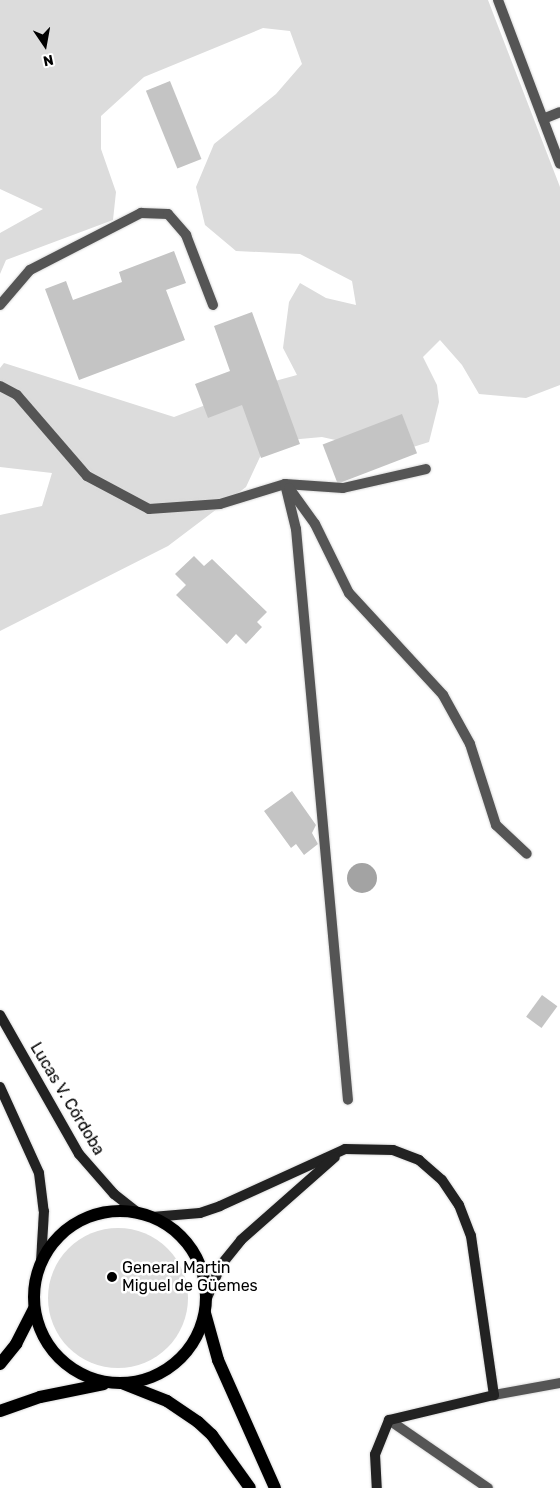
<!DOCTYPE html>
<meta charset="utf-8">
<style>
body{margin:0}
#map{position:relative;width:560px;height:1488px;overflow:hidden;background:#fff;font-family:Rubik,sans-serif}
div>[style]{position:absolute}
.green>*{inset:0;background:#dcdcdc}
.round{border-radius:50%}
.water>*{inset:0;background:#a3a3a3}
.building>*{inset:0;background:#c4c4c4;transform-origin:0 0}
.roads{filter:drop-shadow(0 0 1px #dbdbdb) drop-shadow(0 0 1px #dbdbdb)}
.lane>*{height:10px;margin:-5px;padding:0 5px;transform-origin:5px;border-radius:5px;background:#555}
.street>*{height:10px;margin:-5px;padding:0 5px;transform-origin:5px;border-radius:5px;background:#555}
.secondary>*{height:10px;margin:-5px;padding:0 5px;transform-origin:5px;border-radius:5px;background:#222}
.primary>*{height:12px;margin:-6px;padding:0 6px;transform-origin:6px;border-radius:6px;background:#000}
.primary>.ring{margin:-6px;padding:0;box-sizing:content-box;background:none;border:12px solid #000;border-radius:50%}
.dots>*{width:14px;height:14px;translate:-50% -50%;box-sizing:border-box;border:2px solid #fff;border-radius:50%}
span{translate:-50% -50%;white-space:nowrap;text-align:center;line-height:1.15;-webkit-text-stroke:5px #fff;paint-order:stroke}
.street-label{font-size:16px;color:#000}
.poi-label{font-size:16px;color:#000}
.left{translate:0 -50%;text-align:left}
.north{position:absolute;left:20px;top:20px;width:50px;height:50px;-webkit-text-stroke:4px #fff;paint-order:stroke;rotate:168deg;font-size:14px;font-weight:700;line-height:20px;text-align:center;color:#000}
.north::after{content:'';display:block;margin:auto;width:18px;height:22px;background:#000;clip-path:polygon(50% 0,100% 100%,50% 72%,0 100%)}
</style>
<div id="map">
<div class="green">
<i style="clip-path:polygon(0 0,488px 0,560px 187px,560px 385px,526px 398px,479px 394px,462px 365px,440px 340px,423px 357px,437px 385px,439px 402px,429px 442px,394px 453px,322px 437px,267px 442px,246px 487px,168px 546px,0 631px,0 515px,42px 506px,52px 473px,0 467px,0 368px,4px 363px,174px 417px,253px 387px,297px 375px,283px 348px,289px 302px,300px 283px,326px 298px,356px 305px,352px 281px,300px 254px,236px 251px,205px 225px,196px 187px,214px 144px,276px 94px,302px 64px,290px 31px,263px 28px,144px 77px,101px 116px,101px 149px,116px 192px,113px 220px,6px 260px,0 274px,0 233px,43px 209px,0 189px)"></i>
<i class="round" style="left:48px;top:1228px;width:140px;height:140px"></i>
</div>
<div class="water">
<i class="round" style="left:347px;top:863px;width:30px;height:30px"></i>
</div>
<div class="building">
<i style="left:170px;top:81px;width:84px;height:26px;rotate:68deg"></i>
<i style="clip-path:polygon(174px 251px,186px 283px,166px 290px,185px 340px,79px 380px,45px 289px,66px 281px,73px 300px,122px 282px,119px 272px)"></i>
<i style="clip-path:polygon(252px 312px,300px 444px,261px 458px,242px 405px,208px 418px,195px 384px,230px 371px,214px 326px)"></i>
<i style="left:402px;top:414px;width:42px;height:85px;rotate:69deg"></i>
<i style="clip-path:polygon(194px 556px,204px 566px,212px 559px,267px 612px,257px 622px,262px 627px,246px 644px,236px 634px,227px 644px,176px 595px,186px 585px,175px 574px)"></i>
<i style="clip-path:polygon(292px 791px,316px 825px,312px 833px,318px 844px,304px 855px,296px 844px,291px 848px,264px 811px)"></i>
<i style="left:542px;top:995px;width:19px;height:27px;rotate:36deg"></i>
</div>
<div class="roads">
<div class="lane">
<i style="left:0;top:305px;width:46px;rotate:-49.4deg"></i>
<i style="left:30px;top:270px;width:125px;rotate:-27.2deg"></i>
<i style="left:141px;top:213px;width:27px;rotate:2deg"></i>
<i style="left:168px;top:214px;width:28px;rotate:49deg"></i>
<i style="left:186px;top:235px;width:75px;rotate:68.9deg"></i>
<i style="left:0;top:386px;width:19px;rotate:28deg"></i>
<i style="left:17px;top:395px;width:107px;rotate:49.2deg"></i>
<i style="left:87px;top:476px;width:70px;rotate:28deg"></i>
<i style="left:149px;top:509px;width:71px;rotate:-4deg"></i>
<i style="left:220px;top:504px;width:68px;rotate:-17.1deg"></i>
<i style="left:285px;top:484px;width:58px;rotate:3.9deg"></i>
<i style="left:343px;top:488px;width:85px;rotate:-12.9deg"></i>
<i style="left:285px;top:484px;width:46px;rotate:76.3deg"></i>
<i style="left:296px;top:529px;width:573px;rotate:84.8deg"></i>
<i style="left:289px;top:488px;width:44px;rotate:54.2deg"></i>
<i style="left:315px;top:524px;width:77px;rotate:63.8deg"></i>
<i style="left:349px;top:593px;width:139px;rotate:47.3deg"></i>
<i style="left:443px;top:695px;width:56px;rotate:61.1deg"></i>
<i style="left:470px;top:744px;width:85px;rotate:72.2deg"></i>
<i style="left:496px;top:825px;width:42px;rotate:43.1deg"></i>
</div>
<div class="street">
<i style="left:498px;top:0;width:175px;rotate:69.3deg"></i>
<i style="left:543px;top:119px;width:18px;rotate:-22deg"></i>
<i style="left:494px;top:1395px;width:67px;rotate:-10.3deg"></i>
<i style="left:389px;top:1420px;width:120px;rotate:34.5deg"></i>
</div>
<div class="secondary">
<i style="left:0;top:1015px;width:160px;rotate:60.4deg"></i>
<i style="left:79px;top:1154px;width:53px;rotate:48.8deg"></i>
<i style="left:114px;top:1194px;width:29px;rotate:38deg"></i>
<i style="left:0;top:1087px;width:94px;rotate:65.6deg"></i>
<i style="left:39px;top:1173px;width:38px;rotate:83deg"></i>
<i style="left:44px;top:1211px;width:50px;rotate:93.4deg"></i>
<i style="left:152px;top:1217px;width:48px;rotate:-4.8deg"></i>
<i style="left:200px;top:1213px;width:21px;rotate:-19deg"></i>
<i style="left:220px;top:1206px;width:137px;rotate:-24.5deg"></i>
<i style="left:345px;top:1149px;width:48px;rotate:1.2deg"></i>
<i style="left:393px;top:1150px;width:28px;rotate:21deg"></i>
<i style="left:419px;top:1160px;width:30px;rotate:41deg"></i>
<i style="left:442px;top:1180px;width:30px;rotate:56deg"></i>
<i style="left:459px;top:1205px;width:33px;rotate:69deg"></i>
<i style="left:471px;top:1236px;width:161px;rotate:81.8deg"></i>
<i style="left:494px;top:1395px;width:108px;rotate:166.6deg"></i>
<i style="left:389px;top:1420px;width:37px;rotate:112deg"></i>
<i style="left:375px;top:1454px;width:34px;rotate:87deg"></i>
<i style="left:207px;top:1298px;width:36px;rotate:-67deg"></i>
<i style="left:221px;top:1265px;width:32px;rotate:-51deg"></i>
<i style="left:241px;top:1240px;width:125px;rotate:-41.4deg"></i>
</div>
<div class="primary">
<i class="ring" style="left:34px;top:1211px;width:160px;height:160px"></i>
<i style="left:205px;top:1313px;width:49px;rotate:74.5deg"></i>
<i style="left:218px;top:1360px;width:140px;rotate:66deg"></i>
<i style="left:0;top:1364px;width:26px;rotate:-51deg"></i>
<i style="left:16px;top:1344px;width:39px;rotate:-63deg"></i>
<i style="left:124px;top:1384px;width:46px;rotate:21.6deg"></i>
<i style="left:167px;top:1401px;width:37px;rotate:34deg"></i>
<i style="left:198px;top:1422px;width:19px;rotate:43deg"></i>
<i style="left:212px;top:1435px;width:65px;rotate:54.4deg"></i>
<i style="left:0;top:1411px;width:42px;rotate:-19.3deg"></i>
<i style="left:40px;top:1397px;width:65px;rotate:-11.5deg"></i>
</div>
</div>
<div class="dots">
<i style="left:112px;top:1277px;background:#000"></i>
</div>
<div class="street-label">
<span style="left:67px;top:1099px;rotate:59deg">Lucas V. Córdoba</span>
</div>
<div class="poi-label">
<span class="left" style="left:122px;top:1277px">General Martin<br>Miguel de Güemes</span>
</div>
<div class="north">N</div>
</div>
